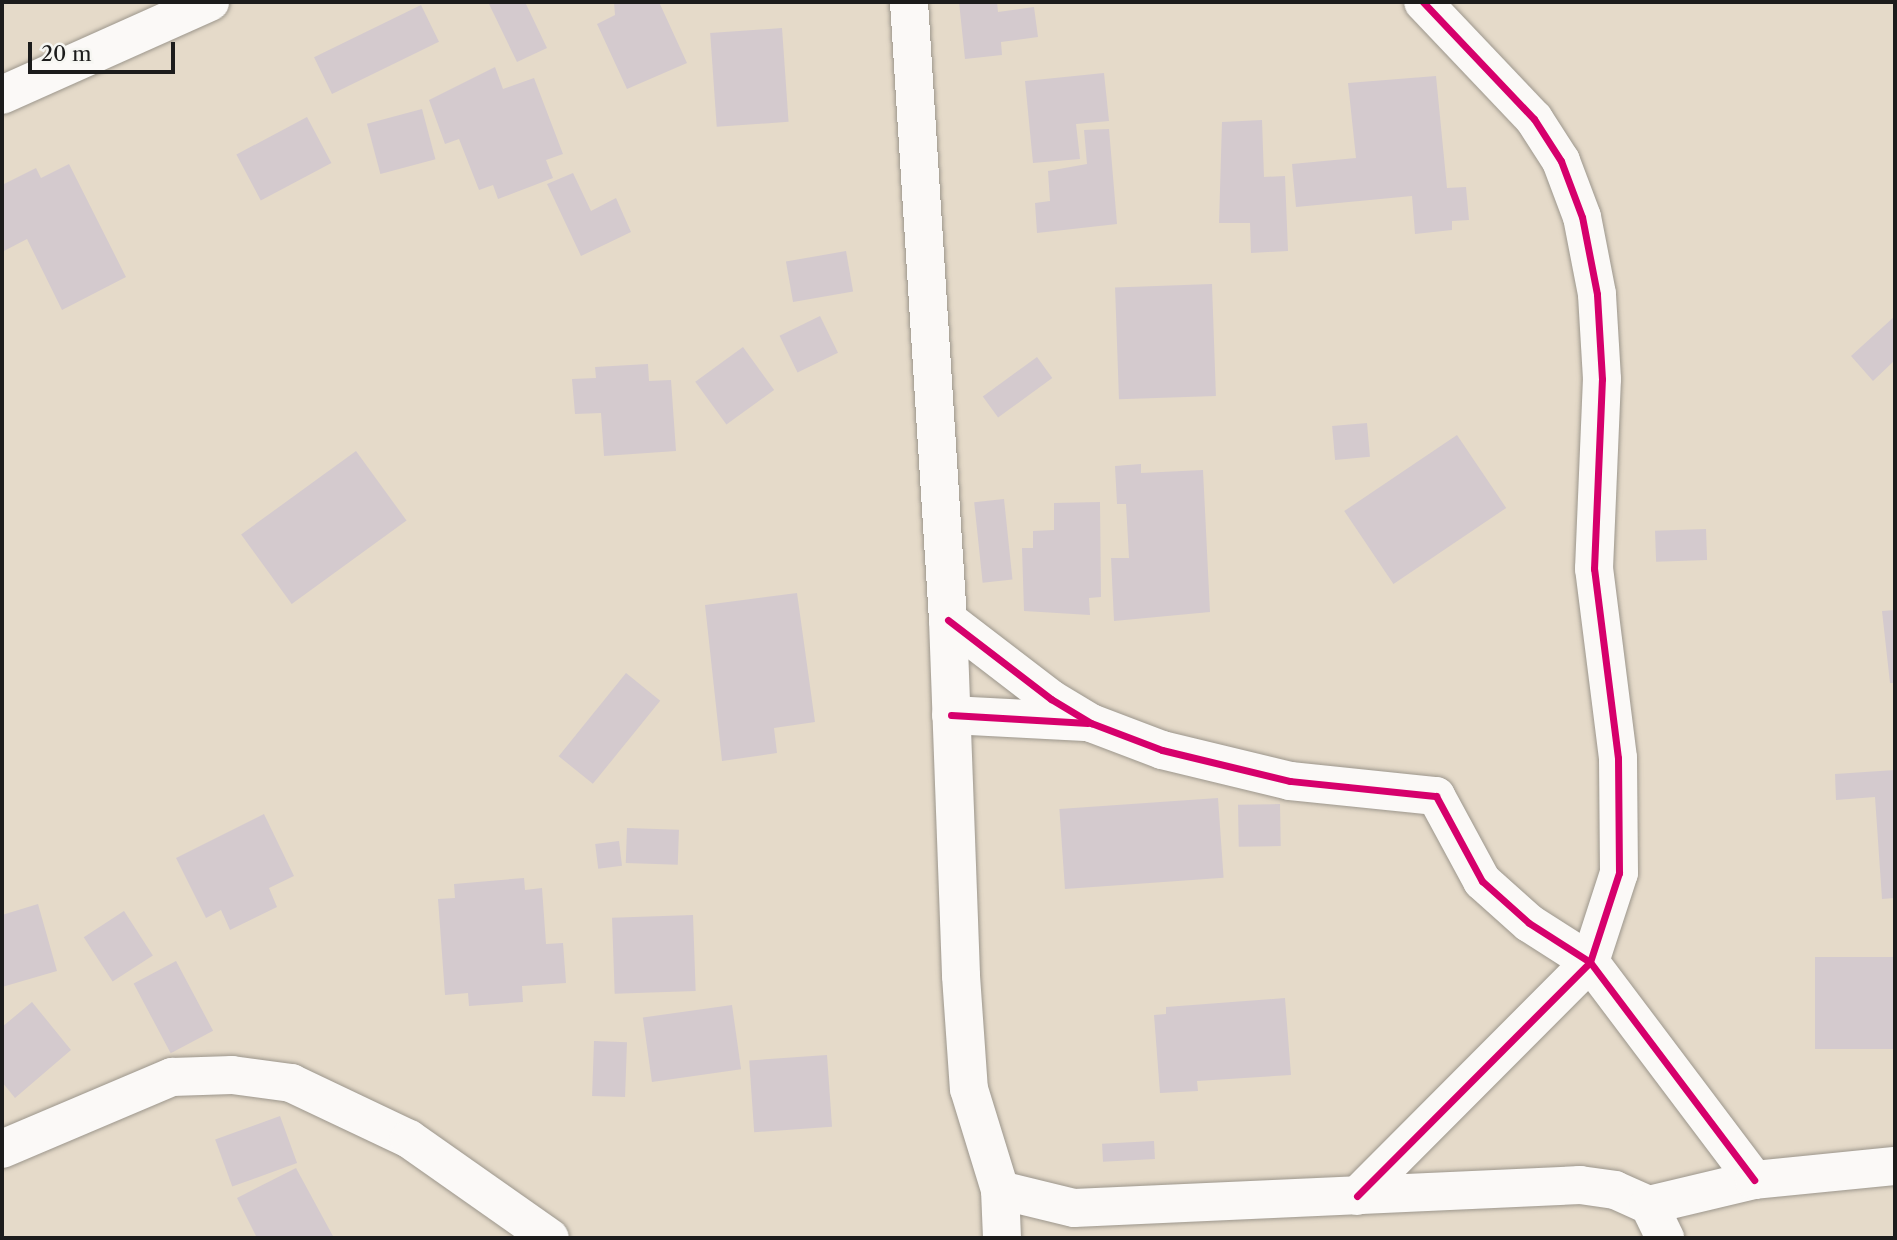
<!DOCTYPE html>
<style>
body{margin:0}
#map{position:relative;width:1897px;height:1240px;overflow:hidden;background:#e5dac9;font-family:"Libre Caslon Text",serif}
div>[style]{position:absolute}
.building>*{inset:0;background:#d4cace;transform-origin:0 0}
.roads{filter:drop-shadow(0 0 2px #9c968c) drop-shadow(0 0 2px #9c968c)}
.minor>*{height:38px;margin:-19px;padding:0 19px;transform-origin:19px;border-radius:19px;background:#fbf9f7}
.cycleway>*{height:7px;margin:-3.5px;padding:0 3.5px;transform-origin:3.5px;border-radius:3.5px;background:#d6006c}
span{translate:-50% -50%;white-space:nowrap;text-align:center;line-height:1.15;-webkit-text-stroke:6px #f6f6f2;paint-order:stroke}
.frame{position:absolute;inset:0;border:4px solid #1c1c1c;pointer-events:none}
.scale{position:absolute;left:28px;top:42px;width:147px;height:32px;box-sizing:border-box;border:4px solid #1c1c1c;border-top:0;padding-left:9px;font-size:21px;line-height:24px;white-space:nowrap;color:#1c1c1c;-webkit-text-stroke:5px #f6f6f2;paint-order:stroke}
</style>
<div id="map">
<div class="building">
<i style="clip-path:polygon(488px 2px,525px 2px,547px 48px,517px 62px)"></i>
<i style="clip-path:polygon(614px 2px,659px 2px,687px 63px,627px 89px,597px 24px,615px 15px)"></i>
<i style="clip-path:polygon(959px 2px,997px 2px,998px 12px,1034px 7px,1038px 37px,1001px 42px,1002px 55px,965px 59px)"></i>
<i style="left:421px;top:5px;width:41px;height:119px;rotate:64deg"></i>
<i style="left:782px;top:28px;width:94px;height:72px;rotate:86deg"></i>
<i style="clip-path:polygon(495px 67px,503px 89px,534px 78px,563px 154px,546px 160px,553px 178px,498px 199px,493px 185px,479px 190px,459px 139px,445px 144px,429px 100px)"></i>
<i style="clip-path:polygon(1104px 73px,1109px 121px,1076px 124px,1080px 159px,1033px 163px,1025px 81px)"></i>
<i style="clip-path:polygon(1436px 76px,1447px 188px,1466px 187px,1469px 220px,1452px 221px,1452px 230px,1415px 234px,1412px 196px,1296px 207px,1292px 164px,1356px 158px,1348px 83px)"></i>
<i style="left:422px;top:109px;width:52px;height:57px;rotate:75deg"></i>
<i style="left:307px;top:117px;width:52px;height:80px;rotate:62deg"></i>
<i style="clip-path:polygon(1262px 120px,1264px 177px,1285px 176px,1288px 251px,1251px 253px,1250px 223px,1219px 223px,1222px 122px)"></i>
<i style="clip-path:polygon(1109px 129px,1117px 224px,1037px 233px,1035px 203px,1050px 201px,1048px 171px,1087px 164px,1084px 130px)"></i>
<i style="clip-path:polygon(69px 164px,126px 277px,62px 310px,27px 239px,2px 252px,2px 185px,36px 168px,41px 178px)"></i>
<i style="clip-path:polygon(573px 173px,591px 211px,616px 198px,631px 232px,581px 256px,547px 184px)"></i>
<i style="left:846px;top:251px;width:41px;height:61px;rotate:80deg"></i>
<i style="left:1212px;top:284px;width:112px;height:97px;rotate:88deg"></i>
<i style="left:820px;top:316px;width:41px;height:45px;rotate:64deg"></i>
<i style="clip-path:polygon(1895px 316px,1895px 360px,1873px 381px,1851px 356px)"></i>
<i style="left:743px;top:347px;width:53px;height:59px;rotate:54deg"></i>
<i style="left:1037px;top:357px;width:26px;height:67px;rotate:54deg"></i>
<i style="clip-path:polygon(648px 364px,649px 381px,671px 380px,676px 451px,604px 456px,601px 413px,575px 414px,572px 379px,596px 378px,595px 367px)"></i>
<i style="left:1367px;top:423px;width:34px;height:35px;rotate:85deg"></i>
<i style="left:1457px;top:435px;width:88px;height:136px;rotate:56deg"></i>
<i style="left:356px;top:451px;width:86px;height:142px;rotate:54deg"></i>
<i style="clip-path:polygon(1141px 464px,1141px 473px,1203px 470px,1210px 612px,1114px 621px,1111px 558px,1129px 558px,1126px 504px,1117px 504px,1115px 466px)"></i>
<i style="left:1004px;top:499px;width:81px;height:30px;rotate:84deg"></i>
<i style="clip-path:polygon(1100px 502px,1101px 597px,1089px 598px,1090px 615px,1024px 611px,1022px 548px,1033px 548px,1033px 531px,1054px 530px,1054px 503px)"></i>
<i style="left:1706px;top:529px;width:31px;height:51px;rotate:88deg"></i>
<i style="clip-path:polygon(797px 593px,815px 722px,774px 728px,777px 753px,722px 761px,705px 605px)"></i>
<i style="clip-path:polygon(1895px 610px,1895px 683px,1890px 683px,1882px 611px)"></i>
<i style="left:626px;top:673px;width:44px;height:107px;rotate:39deg"></i>
<i style="clip-path:polygon(1895px 770px,1895px 898px,1882px 899px,1875px 797px,1836px 800px,1835px 774px)"></i>
<i style="left:1218px;top:798px;width:80px;height:159px;rotate:86deg"></i>
<i style="left:1280px;top:804px;width:42px;height:42px;rotate:89deg"></i>
<i style="clip-path:polygon(264px 814px,294px 876px,269px 888px,277px 907px,230px 930px,221px 910px,206px 918px,176px 858px)"></i>
<i style="left:627px;top:828px;width:52px;height:35px;rotate:2deg"></i>
<i style="left:619px;top:841px;width:25px;height:24px;rotate:83deg"></i>
<i style="clip-path:polygon(524px 878px,525px 890px,542px 888px,546px 944px,563px 943px,566px 983px,522px 986px,523px 1002px,469px 1006px,468px 993px,445px 995px,438px 899px,455px 898px,454px 884px)"></i>
<i style="clip-path:polygon(38px 904px,57px 971px,2px 987px,2px 915px)"></i>
<i style="left:124px;top:911px;width:53px;height:48px;rotate:57deg"></i>
<i style="left:693px;top:915px;width:76px;height:81px;rotate:88deg"></i>
<i style="left:1895px;top:957px;width:92px;height:80px;rotate:90deg"></i>
<i style="left:176px;top:961px;width:79px;height:48px;rotate:62deg"></i>
<i style="clip-path:polygon(1285px 998px,1291px 1075px,1197px 1081px,1198px 1091px,1160px 1093px,1154px 1015px,1166px 1014px,1166px 1007px)"></i>
<i style="clip-path:polygon(32px 1002px,71px 1050px,15px 1098px,2px 1082px,2px 1027px)"></i>
<i style="left:732px;top:1005px;width:65px;height:90px;rotate:82deg"></i>
<i style="left:594px;top:1041px;width:33px;height:55px;rotate:2deg"></i>
<i style="left:827px;top:1055px;width:72px;height:78px;rotate:86deg"></i>
<i style="left:280px;top:1116px;width:50px;height:69px;rotate:70deg"></i>
<i style="left:1154px;top:1141px;width:18px;height:52px;rotate:87deg"></i>
<i style="clip-path:polygon(296px 1168px,334px 1238px,257px 1238px,237px 1198px)"></i>
</div>
<div class="roads">
<div class="minor">
<i style="left:909px;top:2px;width:619px;rotate:86.39deg"></i>
<i style="left:948px;top:620px;width:356px;rotate:87.9deg"></i>
<i style="left:961px;top:976px;width:113px;rotate:86deg"></i>
<i style="left:969px;top:1089px;width:106px;rotate:72.9deg"></i>
<i style="left:1000px;top:1190px;width:76px;rotate:13.7deg"></i>
<i style="left:1074px;top:1208px;width:507px;rotate:-2.6deg"></i>
<i style="left:1580px;top:1185px;width:35px;rotate:8deg"></i>
<i style="left:1615px;top:1190px;width:37px;rotate:24deg"></i>
<i style="left:1649px;top:1205px;width:37px;rotate:64deg"></i>
<i style="left:2px;top:95px;width:228px;rotate:-24.1deg"></i>
<i style="left:948px;top:620px;width:130px;rotate:37.5deg"></i>
<i style="left:1051px;top:699px;width:47px;rotate:31deg"></i>
<i style="left:1091px;top:723px;width:76px;rotate:20.8deg"></i>
<i style="left:1162px;top:750px;width:132px;rotate:13.6deg"></i>
<i style="left:1290px;top:781px;width:147px;rotate:5.9deg"></i>
<i style="left:1436px;top:796px;width:97px;rotate:61.6deg"></i>
<i style="left:1482px;top:881px;width:63px;rotate:41.8deg"></i>
<i style="left:1529px;top:923px;width:72px;rotate:32.6deg"></i>
<i style="left:1590px;top:962px;width:273px;rotate:53deg"></i>
<i style="left:951px;top:715px;width:134px;rotate:3deg"></i>
<i style="left:2px;top:1149px;width:185px;rotate:-23deg"></i>
<i style="left:172px;top:1077px;width:60px;rotate:-1.9deg"></i>
<i style="left:232px;top:1075px;width:60px;rotate:7.7deg"></i>
<i style="left:291px;top:1083px;width:131px;rotate:25.4deg"></i>
<i style="left:409px;top:1139px;width:172px;rotate:35.1deg"></i>
<i style="left:1000px;top:1190px;width:48px;rotate:87.6deg"></i>
<i style="left:1357px;top:1196px;width:330px;rotate:-45.1deg"></i>
<i style="left:1590px;top:962px;width:94px;rotate:-72deg"></i>
<i style="left:1619px;top:873px;width:115px;rotate:-90.5deg"></i>
<i style="left:1618px;top:758px;width:191px;rotate:-97.2deg"></i>
<i style="left:1594px;top:569px;width:190px;rotate:-87.6deg"></i>
<i style="left:1602px;top:379px;width:85px;rotate:-93.4deg"></i>
<i style="left:1597px;top:294px;width:78px;rotate:-101deg"></i>
<i style="left:1582px;top:217px;width:60px;rotate:-110.6deg"></i>
<i style="left:1561px;top:161px;width:50px;rotate:-122.7deg"></i>
<i style="left:1534px;top:119px;width:161px;rotate:-133.5deg"></i>
<i style="left:1649px;top:1205px;width:108px;rotate:-13.4deg"></i>
<i style="left:1754px;top:1180px;width:142px;rotate:-5.7deg"></i>
</div>
</div>
<div class="cycleway">
<i style="left:948px;top:620px;width:130px;rotate:37.5deg"></i>
<i style="left:1051px;top:699px;width:47px;rotate:31deg"></i>
<i style="left:1091px;top:723px;width:76px;rotate:20.8deg"></i>
<i style="left:1162px;top:750px;width:132px;rotate:13.6deg"></i>
<i style="left:1290px;top:781px;width:147px;rotate:5.9deg"></i>
<i style="left:1436px;top:796px;width:97px;rotate:61.6deg"></i>
<i style="left:1482px;top:881px;width:63px;rotate:41.8deg"></i>
<i style="left:1529px;top:923px;width:72px;rotate:32.6deg"></i>
<i style="left:1590px;top:962px;width:273px;rotate:53deg"></i>
<i style="left:951px;top:715px;width:137px;rotate:3.3deg"></i>
<i style="left:1357px;top:1196px;width:330px;rotate:-45.1deg"></i>
<i style="left:1590px;top:962px;width:94px;rotate:-72deg"></i>
<i style="left:1619px;top:873px;width:115px;rotate:-90.5deg"></i>
<i style="left:1618px;top:758px;width:191px;rotate:-97.2deg"></i>
<i style="left:1594px;top:569px;width:190px;rotate:-87.6deg"></i>
<i style="left:1602px;top:379px;width:85px;rotate:-93.4deg"></i>
<i style="left:1597px;top:294px;width:78px;rotate:-101deg"></i>
<i style="left:1582px;top:217px;width:60px;rotate:-110.6deg"></i>
<i style="left:1561px;top:161px;width:50px;rotate:-122.7deg"></i>
<i style="left:1534px;top:119px;width:161px;rotate:-133.5deg"></i>
</div>
<div class="frame"></div>
<div class="scale">20 m</div>
</div>
